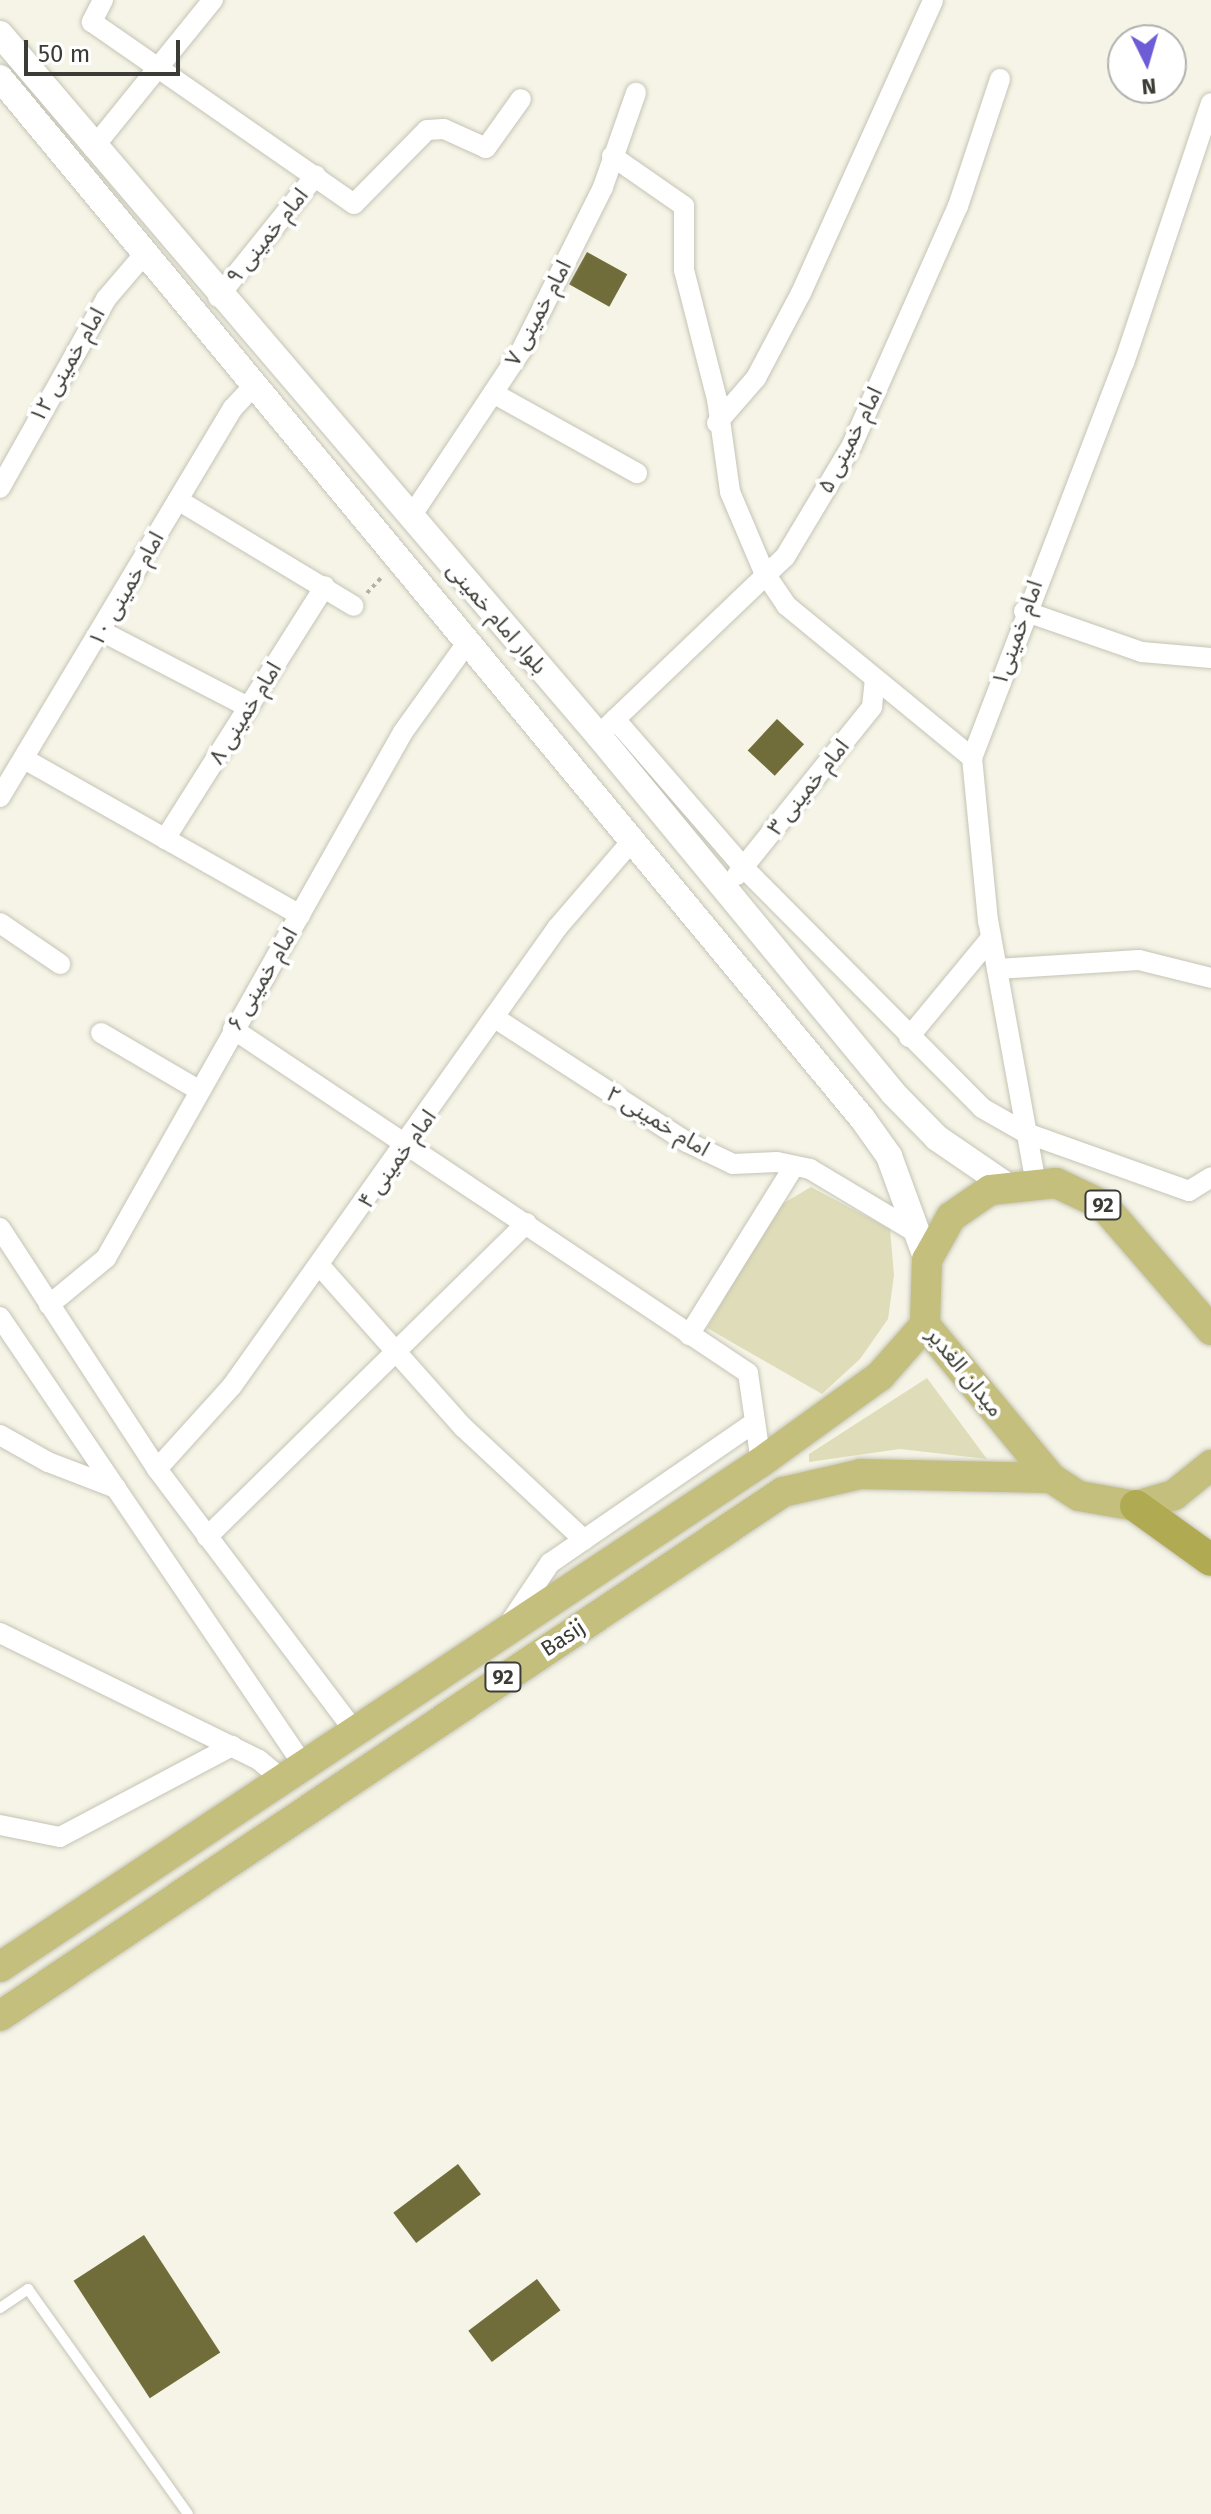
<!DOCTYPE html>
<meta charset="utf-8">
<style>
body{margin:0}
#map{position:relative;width:1211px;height:2514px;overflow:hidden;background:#f5f4e6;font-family:"Fira Sans","Noto Sans Arabic",sans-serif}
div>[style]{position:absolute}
.green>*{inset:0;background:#dfddb9}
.building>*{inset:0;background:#716d3b;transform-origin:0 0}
.path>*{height:4px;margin-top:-2px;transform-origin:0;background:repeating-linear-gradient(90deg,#b0b0a4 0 4px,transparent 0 8px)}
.roads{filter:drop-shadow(0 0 2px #c5c4b6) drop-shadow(0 0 2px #c5c4b6)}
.service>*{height:10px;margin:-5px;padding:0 5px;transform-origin:5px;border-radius:5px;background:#fff}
.minor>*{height:20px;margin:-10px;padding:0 10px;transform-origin:10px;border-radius:10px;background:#fff}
.secondary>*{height:26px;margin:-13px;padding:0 13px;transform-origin:13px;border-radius:13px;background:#fff}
.primary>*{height:30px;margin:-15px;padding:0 15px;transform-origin:15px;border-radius:15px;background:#c4bf7d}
.trunk>*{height:32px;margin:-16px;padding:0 16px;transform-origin:16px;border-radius:16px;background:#b0aa52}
span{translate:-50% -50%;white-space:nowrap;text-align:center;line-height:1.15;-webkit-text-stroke:8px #fff;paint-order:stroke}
.shield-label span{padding:2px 6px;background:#fff;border:2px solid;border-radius:6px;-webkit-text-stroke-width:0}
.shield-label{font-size:20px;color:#3c3c36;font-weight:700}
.street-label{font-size:22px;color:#3c3c36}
.north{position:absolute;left:1107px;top:24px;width:80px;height:80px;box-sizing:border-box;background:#fff;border:2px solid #b1b1af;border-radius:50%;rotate:175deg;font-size:22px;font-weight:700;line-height:32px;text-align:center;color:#3c3c36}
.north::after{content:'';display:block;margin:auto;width:28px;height:36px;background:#6c5dd7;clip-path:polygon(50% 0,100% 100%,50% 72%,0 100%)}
.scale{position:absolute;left:24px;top:40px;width:156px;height:36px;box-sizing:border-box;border:4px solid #3c3c36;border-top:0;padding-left:10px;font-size:24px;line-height:28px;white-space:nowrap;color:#3c3c36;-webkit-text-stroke:6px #fff;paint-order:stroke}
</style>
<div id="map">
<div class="green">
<i style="clip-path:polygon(811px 1187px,890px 1229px,894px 1275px,888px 1319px,860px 1359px,822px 1394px,707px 1328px,777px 1207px)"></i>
<i style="clip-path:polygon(927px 1378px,987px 1459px,900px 1449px,809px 1462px,809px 1454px)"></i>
</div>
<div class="building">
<i style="left:587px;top:252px;width:46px;height:37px;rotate:29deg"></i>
<i style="left:777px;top:719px;width:37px;height:43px;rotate:43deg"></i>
<i style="left:458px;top:2164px;width:38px;height:81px;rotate:53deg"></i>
<i style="left:144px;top:2235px;width:140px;height:84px;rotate:57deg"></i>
<i style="left:537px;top:2279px;width:39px;height:86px;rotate:53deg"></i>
</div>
<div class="path">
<i style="left:367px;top:593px;width:23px;rotate:-47deg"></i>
</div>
<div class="roads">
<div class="service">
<i style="left:0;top:2308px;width:34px;rotate:-34deg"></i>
<i style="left:28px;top:2289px;width:276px;rotate:54.6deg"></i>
</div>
<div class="minor">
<i style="left:103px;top:0;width:25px;rotate:117deg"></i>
<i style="left:92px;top:22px;width:319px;rotate:34.8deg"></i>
<i style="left:354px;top:204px;width:104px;rotate:-45.4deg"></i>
<i style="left:427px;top:130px;width:17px;rotate:-3deg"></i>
<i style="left:444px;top:129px;width:46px;rotate:24.3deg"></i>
<i style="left:486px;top:148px;width:60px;rotate:-54.5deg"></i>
<i style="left:93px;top:148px;width:191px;rotate:-51deg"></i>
<i style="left:612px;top:156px;width:88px;rotate:34.8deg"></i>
<i style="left:684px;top:206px;width:64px;rotate:90deg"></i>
<i style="left:684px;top:270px;width:133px;rotate:75.7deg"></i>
<i style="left:717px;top:399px;width:94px;rotate:82deg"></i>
<i style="left:730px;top:492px;width:87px;rotate:67deg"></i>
<i style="left:764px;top:572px;width:40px;rotate:56deg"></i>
<i style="left:786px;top:605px;width:241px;rotate:39.4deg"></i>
<i style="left:218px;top:297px;width:156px;rotate:-51.2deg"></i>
<i style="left:493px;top:393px;width:165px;rotate:29.1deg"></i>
<i style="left:717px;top:423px;width:60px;rotate:-49.1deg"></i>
<i style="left:756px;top:378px;width:96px;rotate:-62.1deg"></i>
<i style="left:801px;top:293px;width:321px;rotate:-65.7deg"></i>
<i style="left:0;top:488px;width:217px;rotate:-60.7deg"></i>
<i style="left:106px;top:299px;width:63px;rotate:-49.5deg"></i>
<i style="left:178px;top:500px;width:205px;rotate:31.1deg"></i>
<i style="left:410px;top:518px;width:201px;rotate:-56.4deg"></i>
<i style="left:521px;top:351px;width:183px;rotate:-63.4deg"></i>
<i style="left:603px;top:187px;width:100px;rotate:-70.7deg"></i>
<i style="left:1024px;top:611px;width:125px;rotate:19.2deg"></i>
<i style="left:1142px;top:652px;width:69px;rotate:5deg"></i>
<i style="left:101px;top:631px;width:165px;rotate:27.3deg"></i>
<i style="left:615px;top:719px;width:196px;rotate:49.1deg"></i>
<i style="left:743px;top:867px;width:339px;rotate:45.2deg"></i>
<i style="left:982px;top:1108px;width:51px;rotate:29.6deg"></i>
<i style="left:1026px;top:1133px;width:173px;rotate:19.6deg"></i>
<i style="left:1189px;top:1191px;width:26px;rotate:-32deg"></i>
<i style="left:607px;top:727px;width:246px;rotate:-43.7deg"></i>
<i style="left:785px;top:557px;width:131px;rotate:-59.1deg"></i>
<i style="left:852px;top:445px;width:261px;rotate:-66.1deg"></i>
<i style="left:958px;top:206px;width:134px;rotate:-71.7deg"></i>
<i style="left:26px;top:760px;width:315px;rotate:29.5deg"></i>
<i style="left:0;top:797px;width:453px;rotate:-59.1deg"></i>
<i style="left:233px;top:408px;width:33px;rotate:-47deg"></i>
<i style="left:165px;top:839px;width:299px;rotate:-57.7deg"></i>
<i style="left:737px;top:875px;width:216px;rotate:-51.2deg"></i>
<i style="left:872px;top:707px;width:28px;rotate:-84deg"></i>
<i style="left:0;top:923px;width:73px;rotate:34.3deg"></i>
<i style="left:997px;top:969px;width:142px;rotate:-3.6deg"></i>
<i style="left:1139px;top:960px;width:74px;rotate:14deg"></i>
<i style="left:495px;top:1018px;width:229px;rotate:32.9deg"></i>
<i style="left:687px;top:1142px;width:51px;rotate:25.6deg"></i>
<i style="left:733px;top:1164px;width:44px;rotate:-2.6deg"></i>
<i style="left:777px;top:1162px;width:34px;rotate:12deg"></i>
<i style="left:810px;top:1169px;width:125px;rotate:30.9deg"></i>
<i style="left:233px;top:1029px;width:619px;rotate:33.74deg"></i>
<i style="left:748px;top:1373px;width:90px;rotate:81.7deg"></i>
<i style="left:101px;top:1033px;width:111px;rotate:30.3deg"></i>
<i style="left:909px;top:1037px;width:129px;rotate:-50.4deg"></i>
<i style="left:1036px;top:1184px;width:267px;rotate:-100.3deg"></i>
<i style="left:988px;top:921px;width:164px;rotate:-95.6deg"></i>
<i style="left:972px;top:758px;width:423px;rotate:-69deg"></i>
<i style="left:1124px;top:363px;width:274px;rotate:-71.5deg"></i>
<i style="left:0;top:1228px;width:288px;rotate:56.9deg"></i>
<i style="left:157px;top:1469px;width:329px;rotate:53deg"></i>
<i style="left:320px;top:1266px;width:217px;rotate:48.4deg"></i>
<i style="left:464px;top:1428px;width:164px;rotate:43deg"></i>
<i style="left:49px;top:1305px;width:74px;rotate:-39.5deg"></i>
<i style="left:106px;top:1258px;width:604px;rotate:-60.55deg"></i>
<i style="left:403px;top:732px;width:110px;rotate:-54.3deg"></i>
<i style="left:0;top:1317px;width:542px;rotate:55.9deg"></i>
<i style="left:689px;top:1335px;width:199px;rotate:-58.1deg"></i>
<i style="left:0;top:1435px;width:55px;rotate:29.4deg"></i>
<i style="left:48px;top:1462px;width:73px;rotate:20.9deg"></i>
<i style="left:157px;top:1469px;width:112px;rotate:-47.9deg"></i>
<i style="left:232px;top:1386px;width:562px;rotate:-54.64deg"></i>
<i style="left:557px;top:928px;width:112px;rotate:-49.3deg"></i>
<i style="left:207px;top:1537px;width:448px;rotate:-44.5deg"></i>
<i style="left:511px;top:1621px;width:70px;rotate:-56.1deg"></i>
<i style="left:550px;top:1563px;width:245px;rotate:-34.5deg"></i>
<i style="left:0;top:1633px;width:288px;rotate:26.1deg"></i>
<i style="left:259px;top:1760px;width:31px;rotate:40deg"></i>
<i style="left:0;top:1825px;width:61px;rotate:11.3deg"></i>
<i style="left:60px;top:1837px;width:195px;rotate:-27.9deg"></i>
</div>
<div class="secondary">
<i style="left:0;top:34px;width:923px;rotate:49.53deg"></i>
<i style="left:599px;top:736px;width:462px;rotate:50.5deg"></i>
<i style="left:893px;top:1093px;width:63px;rotate:45.6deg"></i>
<i style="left:937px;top:1138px;width:85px;rotate:34.4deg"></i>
<i style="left:0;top:78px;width:1351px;rotate:50.35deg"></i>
<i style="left:862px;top:1118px;width:47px;rotate:54.6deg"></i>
<i style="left:889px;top:1156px;width:111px;rotate:69.9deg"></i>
</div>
<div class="primary">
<i style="left:1211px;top:1330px;width:165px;rotate:-130.8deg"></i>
<i style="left:1103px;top:1205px;width:52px;rotate:-154.9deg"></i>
<i style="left:1056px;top:1183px;width:66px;rotate:173.9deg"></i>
<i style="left:990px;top:1190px;width:47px;rotate:145.3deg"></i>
<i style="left:951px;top:1217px;width:49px;rotate:119.2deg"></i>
<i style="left:927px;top:1260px;width:65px;rotate:91.8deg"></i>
<i style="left:925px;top:1325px;width:198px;rotate:50.5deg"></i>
<i style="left:1051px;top:1478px;width:33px;rotate:33deg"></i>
<i style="left:1079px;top:1496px;width:58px;rotate:10deg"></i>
<i style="left:1136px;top:1506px;width:40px;rotate:-16deg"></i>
<i style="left:1174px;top:1495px;width:48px;rotate:-39deg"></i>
<i style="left:0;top:1967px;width:913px;rotate:-33.57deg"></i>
<i style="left:761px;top:1462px;width:147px;rotate:-35.9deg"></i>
<i style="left:880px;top:1376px;width:68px;rotate:-48.6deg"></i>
<i style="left:0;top:2016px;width:942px;rotate:-33.79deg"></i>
<i style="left:783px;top:1492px;width:80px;rotate:-13deg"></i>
<i style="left:861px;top:1474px;width:190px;rotate:1.2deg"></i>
</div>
<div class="trunk">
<i style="left:1136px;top:1506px;width:92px;rotate:35.8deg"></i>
</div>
</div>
<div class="shield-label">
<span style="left:1103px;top:1205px">92</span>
<span style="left:503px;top:1677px">92</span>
</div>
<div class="street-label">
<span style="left:267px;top:236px;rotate:-51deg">امام خمینی ۹</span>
<span style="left:538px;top:313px;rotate:-62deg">امام خمینی ۷</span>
<span style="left:67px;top:365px;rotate:-60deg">امام خمینی ۱۲</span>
<span style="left:850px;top:440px;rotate:-63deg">امام خمینی ۵</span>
<span style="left:126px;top:589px;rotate:-60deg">امام خمینی ۱۰</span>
<span style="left:497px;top:618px;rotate:49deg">بلوار امام خمینی</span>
<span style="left:1017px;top:633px;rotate:-70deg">امام خمینی۱</span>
<span style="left:245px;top:713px;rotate:-58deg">امام خمینی ۸</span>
<span style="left:808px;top:787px;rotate:-51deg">امام خمینی ۳</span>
<span style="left:262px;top:979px;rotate:-59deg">امام خمینی ۶</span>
<span style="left:658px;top:1121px;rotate:31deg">امام خمینی ۲</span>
<span style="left:397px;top:1159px;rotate:-54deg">امام خمینی ۴</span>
<span style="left:965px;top:1372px;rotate:51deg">میدان الغدیر</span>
<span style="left:563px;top:1638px;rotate:-33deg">Basij</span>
</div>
<div class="north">N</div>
<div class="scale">50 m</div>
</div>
